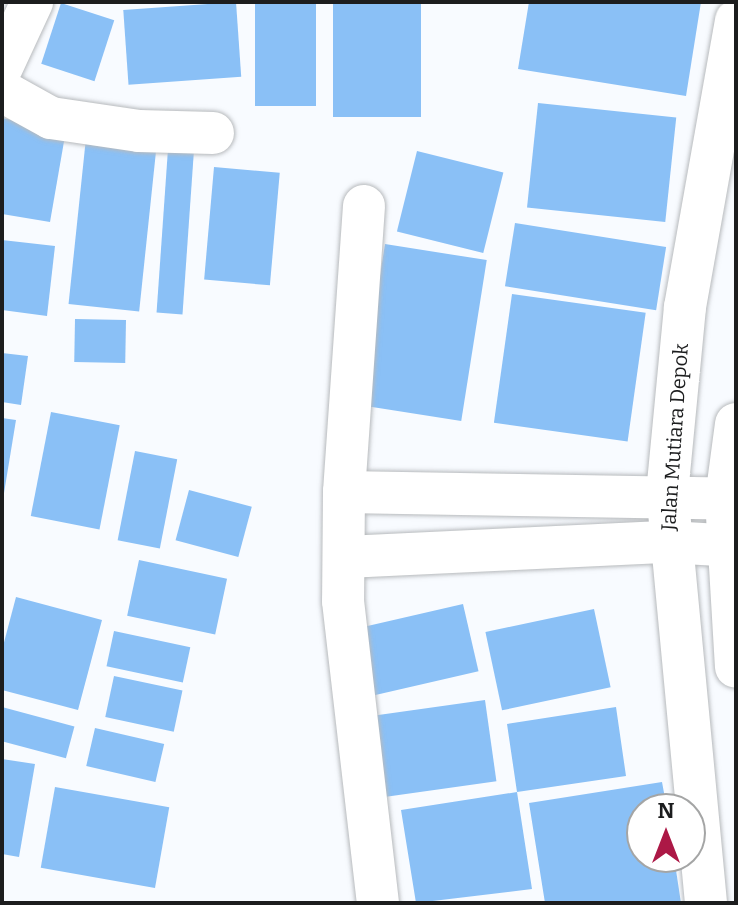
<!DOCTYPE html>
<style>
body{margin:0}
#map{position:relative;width:738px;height:905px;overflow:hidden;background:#f8fbff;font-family:Bitter,serif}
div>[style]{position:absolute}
.building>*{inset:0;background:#8ac0f6;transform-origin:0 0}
.roads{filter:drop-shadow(0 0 2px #b7babd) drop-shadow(0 0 2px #b7babd)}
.street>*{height:42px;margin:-21px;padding:0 21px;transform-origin:21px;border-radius:21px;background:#fff}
span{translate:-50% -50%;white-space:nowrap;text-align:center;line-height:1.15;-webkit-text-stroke:8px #fff;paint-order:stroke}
.street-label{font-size:20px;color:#1c1d1e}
.frame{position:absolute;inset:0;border:4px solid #1c1d1e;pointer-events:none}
.north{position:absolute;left:626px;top:793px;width:80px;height:80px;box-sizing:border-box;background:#fff;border:2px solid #a4a5a5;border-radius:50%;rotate:0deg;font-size:22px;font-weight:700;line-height:32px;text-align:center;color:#1c1d1e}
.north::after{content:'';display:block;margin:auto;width:28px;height:36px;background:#ac1846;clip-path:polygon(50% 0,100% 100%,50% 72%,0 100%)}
</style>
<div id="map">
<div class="building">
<i style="left:236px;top:2px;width:75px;height:113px;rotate:86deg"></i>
<i style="left:255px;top:2px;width:61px;height:104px"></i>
<i style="left:333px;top:2px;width:88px;height:115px"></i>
<i style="clip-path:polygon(529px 2px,701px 2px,686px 96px,518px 69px)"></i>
<i style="left:61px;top:3px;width:56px;height:64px;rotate:18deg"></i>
<i style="left:538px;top:103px;width:139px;height:105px;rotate:6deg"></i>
<i style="clip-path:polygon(2px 118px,66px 130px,50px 222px,2px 214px)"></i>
<i style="left:86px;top:138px;width:71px;height:167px;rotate:6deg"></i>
<i style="left:168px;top:149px;width:26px;height:164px;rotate:4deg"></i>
<i style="left:417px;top:151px;width:89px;height:83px;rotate:14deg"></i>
<i style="left:214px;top:167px;width:66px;height:113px;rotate:5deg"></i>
<i style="left:515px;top:223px;width:153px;height:64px;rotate:9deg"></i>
<i style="clip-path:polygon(2px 240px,55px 246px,47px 316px,2px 310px)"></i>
<i style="left:385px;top:244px;width:103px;height:163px;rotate:9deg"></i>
<i style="left:512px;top:294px;width:135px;height:130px;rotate:8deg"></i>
<i style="left:75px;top:319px;width:51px;height:43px;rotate:1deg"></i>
<i style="clip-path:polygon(2px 353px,28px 356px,21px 405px,2px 402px)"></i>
<i style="left:51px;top:412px;width:70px;height:106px;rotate:11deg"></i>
<i style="clip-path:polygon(2px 418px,16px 420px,4px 493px,2px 493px)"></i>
<i style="left:135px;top:451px;width:43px;height:91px;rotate:11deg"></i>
<i style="left:189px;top:490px;width:65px;height:52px;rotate:15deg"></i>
<i style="left:139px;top:560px;width:90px;height:57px;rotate:12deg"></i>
<i style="clip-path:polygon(16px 597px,102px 620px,78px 710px,2px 690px,2px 650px)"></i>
<i style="left:463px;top:604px;width:69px;height:108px;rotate:77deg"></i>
<i style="left:594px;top:609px;width:80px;height:111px;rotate:78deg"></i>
<i style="left:114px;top:631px;width:78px;height:36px;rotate:12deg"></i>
<i style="left:114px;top:676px;width:70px;height:42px;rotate:12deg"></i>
<i style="left:485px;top:700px;width:82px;height:113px;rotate:82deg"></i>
<i style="left:2px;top:707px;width:75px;height:33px;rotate:15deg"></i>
<i style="clip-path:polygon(616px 707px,626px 776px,517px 792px,532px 889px,416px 903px,401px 810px,517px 792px,507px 724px)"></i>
<i style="left:95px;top:728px;width:71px;height:39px;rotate:13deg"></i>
<i style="clip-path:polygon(2px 759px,35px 764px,19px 857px,2px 854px)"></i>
<i style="clip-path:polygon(662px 782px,667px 809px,642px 809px,642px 857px,674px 857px,681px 903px,545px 903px,529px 803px)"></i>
<i style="left:55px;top:787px;width:116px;height:82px;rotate:10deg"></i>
</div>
<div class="roads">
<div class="street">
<i style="left:2px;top:67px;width:72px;rotate:-65.2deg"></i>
<i style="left:2px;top:91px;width:56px;rotate:28.9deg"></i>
<i style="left:51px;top:118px;width:89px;rotate:8.4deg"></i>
<i style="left:139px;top:131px;width:74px;rotate:1.5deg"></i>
<i style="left:364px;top:206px;width:287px;rotate:94deg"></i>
<i style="left:344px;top:492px;width:109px;rotate:90.5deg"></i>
<i style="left:343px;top:601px;width:304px;rotate:83.4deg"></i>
<i style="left:736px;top:424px;width:76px;rotate:97.6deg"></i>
<i style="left:726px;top:499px;width:168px;rotate:86.6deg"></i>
<i style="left:344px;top:492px;width:392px;rotate:1deg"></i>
<i style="left:346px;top:557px;width:322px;rotate:-2.7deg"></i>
<i style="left:668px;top:542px;width:68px;rotate:3.4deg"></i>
<i style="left:706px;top:903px;width:411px;rotate:-95.4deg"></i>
<i style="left:667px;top:494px;width:188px;rotate:-84.5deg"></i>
<i style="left:685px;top:307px;width:291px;rotate:-79.9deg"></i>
</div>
</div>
<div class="street-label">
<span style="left:675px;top:437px;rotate:-86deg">Jalan Mutiara Depok</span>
</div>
<div class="frame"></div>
<div class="north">N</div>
</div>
